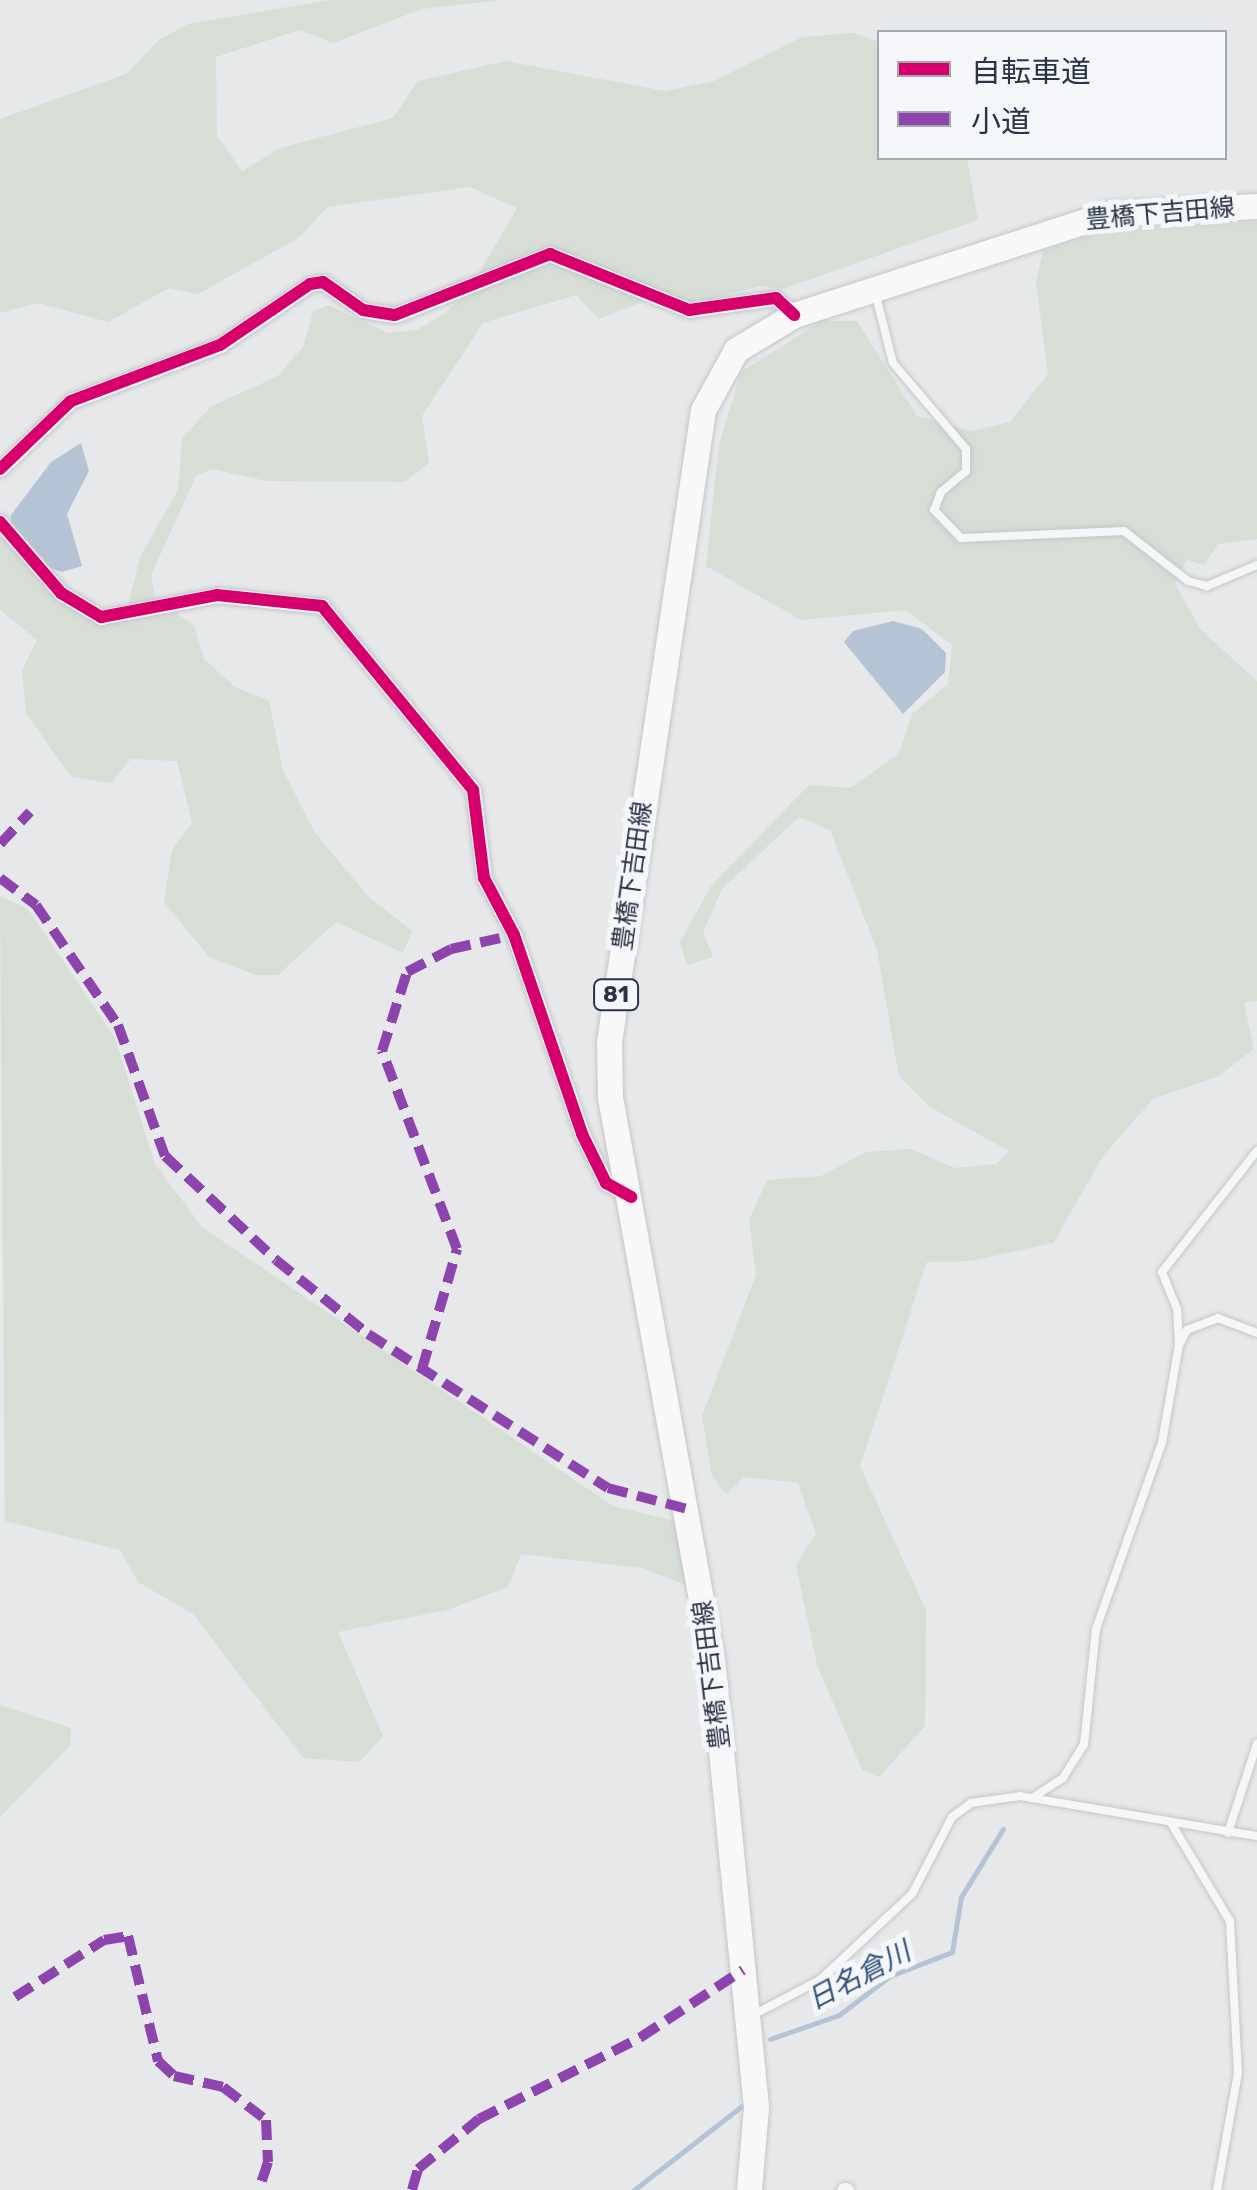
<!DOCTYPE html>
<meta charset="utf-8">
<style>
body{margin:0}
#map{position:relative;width:1257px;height:2190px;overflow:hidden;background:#e6e8ea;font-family:Rubik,"Noto Sans JP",sans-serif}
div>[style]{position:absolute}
.green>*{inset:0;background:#d6ded6}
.water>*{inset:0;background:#b4c4d5}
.stream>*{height:5px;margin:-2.5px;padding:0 2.5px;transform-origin:2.5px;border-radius:2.5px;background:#b4c4d5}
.roads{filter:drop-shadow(0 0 2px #c4c6c8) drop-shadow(0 0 2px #c4c6c8)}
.lane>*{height:8px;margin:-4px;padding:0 4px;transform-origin:4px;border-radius:4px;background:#f5f6f7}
.street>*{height:15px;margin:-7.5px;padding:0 7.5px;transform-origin:7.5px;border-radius:7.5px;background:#f5f6f7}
.primary>*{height:25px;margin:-12.5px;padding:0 12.5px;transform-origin:12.5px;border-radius:12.5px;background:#f8f8f8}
.quiet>*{height:10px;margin-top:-5px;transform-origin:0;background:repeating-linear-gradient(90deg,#8e44ad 0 20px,transparent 0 30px)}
.cycleway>*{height:12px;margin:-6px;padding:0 6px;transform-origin:6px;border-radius:6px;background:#d6006c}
span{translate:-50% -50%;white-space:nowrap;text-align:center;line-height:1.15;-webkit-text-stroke:10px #f4f6f9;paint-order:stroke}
.shield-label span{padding:2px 8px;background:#f4f6f9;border:2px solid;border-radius:8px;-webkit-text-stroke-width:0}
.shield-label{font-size:22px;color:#2b3445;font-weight:700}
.street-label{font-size:25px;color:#2b3445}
.water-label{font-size:28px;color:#34527a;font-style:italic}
.legend{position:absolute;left:877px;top:30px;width:350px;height:130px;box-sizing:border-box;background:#f4f6f9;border:2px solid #a4a8b1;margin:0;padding:12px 18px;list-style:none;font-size:30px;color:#2b3445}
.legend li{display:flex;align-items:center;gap:20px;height:50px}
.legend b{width:50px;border:2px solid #a4a8b1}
</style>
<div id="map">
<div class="green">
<i style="clip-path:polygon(330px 0,502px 0,422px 9px,333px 43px,299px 30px,216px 57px,217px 136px,242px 171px,280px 148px,393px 118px,418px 81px,506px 61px,665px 91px,714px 81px,802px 37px,854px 33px,879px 42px,880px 158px,967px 158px,978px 220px,783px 289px,760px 286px,696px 303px,664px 293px,599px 319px,576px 295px,483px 323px,422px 416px,429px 463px,405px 482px,266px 481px,212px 469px,196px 476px,151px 575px,156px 600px,194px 625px,204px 659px,235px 687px,269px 701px,283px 770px,315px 833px,368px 896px,412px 931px,403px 953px,336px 922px,278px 975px,256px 975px,209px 957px,164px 902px,172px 850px,192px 823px,177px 761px,131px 759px,110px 783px,71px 777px,26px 713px,22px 670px,37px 640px,0 610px,0 536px,73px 609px,99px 621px,128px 605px,140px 557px,178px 490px,182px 439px,210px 407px,278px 376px,303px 347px,313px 312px,328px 305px,388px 333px,417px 330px,446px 312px,468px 292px,517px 208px,470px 187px,327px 207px,300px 237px,198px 294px,169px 288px,108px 322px,39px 303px,0 313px,0 119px,126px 74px,159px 40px,188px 24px)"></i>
<i style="clip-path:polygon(1257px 222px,1257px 539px,1218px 544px,1204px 565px,1187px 560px,1175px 584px,1201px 630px,1257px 681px,1257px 1001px,1244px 1003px,1254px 1049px,1219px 1076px,1153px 1099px,1103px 1156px,1053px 1243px,971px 1261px,927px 1262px,860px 1466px,926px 1610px,925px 1726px,879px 1777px,862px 1770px,817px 1665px,796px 1565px,816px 1534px,798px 1483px,744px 1477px,726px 1494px,712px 1475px,702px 1416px,756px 1275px,749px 1220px,767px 1180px,821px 1176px,866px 1152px,911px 1149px,955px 1168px,996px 1164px,1009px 1151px,930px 1107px,899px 1076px,877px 950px,830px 830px,799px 817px,722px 889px,703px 932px,713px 957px,687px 965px,680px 942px,711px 886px,809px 785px,850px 788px,899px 754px,912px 714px,948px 684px,952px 645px,905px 610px,801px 620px,706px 566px,719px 444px,741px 372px,822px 321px,857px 321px,917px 416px,971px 431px,1010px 422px,1048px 374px,1036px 282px,1043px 251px,1106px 230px)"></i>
<i style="clip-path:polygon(0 896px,28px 909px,115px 1038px,155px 1164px,202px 1227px,613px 1506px,675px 1521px,686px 1585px,642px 1568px,521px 1554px,508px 1587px,447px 1610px,338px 1632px,383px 1736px,360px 1762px,303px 1758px,193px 1614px,138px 1582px,120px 1550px,5px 1521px)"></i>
<i style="clip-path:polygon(0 1705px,71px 1728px,70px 1746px,0 1817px)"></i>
</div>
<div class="water">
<i style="clip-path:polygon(81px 443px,89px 471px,67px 514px,82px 566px,62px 572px,44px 566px,10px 526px,11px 515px,51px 462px)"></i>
<i style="clip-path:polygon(893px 621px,922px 629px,946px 653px,945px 672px,903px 714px,844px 642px,853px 631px)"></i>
</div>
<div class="stream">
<i style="left:770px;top:2039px;width:73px;rotate:-19.2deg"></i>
<i style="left:839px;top:2015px;width:64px;rotate:-37.4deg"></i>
<i style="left:890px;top:1976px;width:66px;rotate:-21.2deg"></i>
<i style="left:952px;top:1952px;width:56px;rotate:-80.7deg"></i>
<i style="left:961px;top:1897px;width:80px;rotate:-58.3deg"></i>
<i style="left:634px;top:2190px;width:137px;rotate:-37.9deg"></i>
</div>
<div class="roads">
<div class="lane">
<i style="left:875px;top:292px;width:73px;rotate:75.8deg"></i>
<i style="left:893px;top:363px;width:113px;rotate:49.7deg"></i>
<i style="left:966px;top:449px;width:22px;rotate:90deg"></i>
<i style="left:966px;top:471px;width:33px;rotate:140deg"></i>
<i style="left:941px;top:492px;width:19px;rotate:111deg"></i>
<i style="left:934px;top:510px;width:39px;rotate:46deg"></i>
<i style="left:961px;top:538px;width:163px;rotate:-2.5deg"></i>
<i style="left:1124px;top:531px;width:81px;rotate:38deg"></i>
<i style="left:1188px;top:581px;width:20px;rotate:15deg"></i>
<i style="left:1207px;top:586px;width:54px;rotate:-22.8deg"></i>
<i style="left:1179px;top:1345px;width:36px;rotate:-93deg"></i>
<i style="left:1177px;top:1309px;width:40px;rotate:-112deg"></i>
<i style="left:1162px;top:1272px;width:154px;rotate:-51.9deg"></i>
<i style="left:1032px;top:1798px;width:37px;rotate:-33deg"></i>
<i style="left:1063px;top:1778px;width:39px;rotate:-58deg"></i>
<i style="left:1084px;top:1745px;width:117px;rotate:-84.1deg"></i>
<i style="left:1096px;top:1629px;width:197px;rotate:-70.5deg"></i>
<i style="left:1162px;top:1443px;width:99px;rotate:-80.2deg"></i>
<i style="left:1179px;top:1345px;width:17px;rotate:-62deg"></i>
<i style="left:1187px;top:1330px;width:33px;rotate:-21deg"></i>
<i style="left:1218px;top:1318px;width:42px;rotate:21deg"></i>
<i style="left:1171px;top:1823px;width:114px;rotate:59deg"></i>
<i style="left:1230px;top:1921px;width:152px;rotate:87deg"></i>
<i style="left:1238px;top:2073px;width:119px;rotate:100.2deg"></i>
<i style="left:1228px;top:1833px;width:94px;rotate:-72deg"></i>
<i style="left:751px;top:2016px;width:78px;rotate:-27.6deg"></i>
<i style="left:820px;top:1980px;width:126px;rotate:-43.1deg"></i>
<i style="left:912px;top:1894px;width:87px;rotate:-62.5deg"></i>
<i style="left:952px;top:1817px;width:24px;rotate:-36deg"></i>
<i style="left:971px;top:1803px;width:49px;rotate:-8.1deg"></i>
<i style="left:1020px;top:1796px;width:240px;rotate:9.6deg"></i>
</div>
<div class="street">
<i style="left:0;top:469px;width:98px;rotate:-43.8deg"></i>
<i style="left:71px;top:401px;width:159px;rotate:-20.6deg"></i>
<i style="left:220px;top:345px;width:109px;rotate:-34.1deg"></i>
<i style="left:310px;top:284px;width:13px;rotate:-9deg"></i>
<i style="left:323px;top:282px;width:49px;rotate:35deg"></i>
<i style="left:363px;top:310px;width:32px;rotate:9deg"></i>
<i style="left:395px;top:315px;width:167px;rotate:-21.5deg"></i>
<i style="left:550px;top:254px;width:150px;rotate:21.9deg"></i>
<i style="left:689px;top:310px;width:88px;rotate:-7.9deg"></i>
<i style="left:776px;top:298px;width:25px;rotate:43deg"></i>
<i style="left:0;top:522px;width:94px;rotate:49.3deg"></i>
<i style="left:61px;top:593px;width:47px;rotate:31deg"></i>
<i style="left:101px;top:617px;width:118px;rotate:-10.7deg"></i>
<i style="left:217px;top:595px;width:106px;rotate:6deg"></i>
<i style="left:322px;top:606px;width:238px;rotate:50.6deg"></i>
<i style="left:473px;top:790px;width:89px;rotate:82.9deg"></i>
<i style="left:484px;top:878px;width:64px;rotate:62.2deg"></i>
<i style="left:514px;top:935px;width:210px;rotate:71.1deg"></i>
<i style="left:582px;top:1134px;width:55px;rotate:63.9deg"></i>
<i style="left:606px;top:1183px;width:29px;rotate:29deg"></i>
<i style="left:844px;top:2190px;width:2px"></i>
</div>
<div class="primary">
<i style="left:749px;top:2190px;width:83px;rotate:-85.2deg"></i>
<i style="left:756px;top:2107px;width:449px;rotate:-95.6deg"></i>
<i style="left:712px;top:1660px;width:572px;rotate:-100.27deg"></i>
<i style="left:610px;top:1097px;width:55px;rotate:-91deg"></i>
<i style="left:609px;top:1042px;width:639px;rotate:-81.54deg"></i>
<i style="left:703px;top:410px;width:68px;rotate:-61.2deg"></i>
<i style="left:736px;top:350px;width:68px;rotate:-31.1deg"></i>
<i style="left:794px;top:315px;width:329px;rotate:-17.9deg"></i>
<i style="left:1107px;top:214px;width:150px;rotate:-3.1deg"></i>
</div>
</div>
<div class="quiet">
<i style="left:0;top:844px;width:44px;rotate:-46.8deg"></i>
<i style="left:0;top:878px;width:45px;rotate:36.9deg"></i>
<i style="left:36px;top:905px;width:145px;rotate:55.7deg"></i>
<i style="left:118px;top:1025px;width:139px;rotate:70.3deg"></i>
<i style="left:165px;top:1156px;width:152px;rotate:43.1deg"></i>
<i style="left:276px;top:1260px;width:118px;rotate:38.8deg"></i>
<i style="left:368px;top:1334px;width:285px;rotate:32.7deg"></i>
<i style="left:608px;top:1488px;width:86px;rotate:14.8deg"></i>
<i style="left:422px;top:1369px;width:125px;rotate:-73.7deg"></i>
<i style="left:457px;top:1249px;width:212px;rotate:-110.7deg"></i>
<i style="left:382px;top:1051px;width:83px;rotate:-72.4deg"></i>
<i style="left:407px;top:972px;width:50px;rotate:-27.6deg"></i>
<i style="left:451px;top:949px;width:65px;rotate:-12.5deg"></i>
<i style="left:15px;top:1997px;width:106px;rotate:-32.6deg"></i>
<i style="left:104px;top:1940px;width:24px;rotate:-9deg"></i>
<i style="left:128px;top:1936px;width:129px;rotate:76.5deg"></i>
<i style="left:158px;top:2061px;width:22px;rotate:43deg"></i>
<i style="left:174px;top:2076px;width:50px;rotate:12.7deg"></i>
<i style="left:223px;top:2087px;width:54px;rotate:37.5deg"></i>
<i style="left:266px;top:2120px;width:42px;rotate:87.3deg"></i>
<i style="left:268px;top:2162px;width:29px;rotate:108deg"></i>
<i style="left:412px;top:2190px;width:22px;rotate:-74deg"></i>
<i style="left:418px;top:2169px;width:79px;rotate:-39.3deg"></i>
<i style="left:479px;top:2119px;width:182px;rotate:-26.8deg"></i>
<i style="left:641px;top:2037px;width:122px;rotate:-33.3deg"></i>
</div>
<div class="cycleway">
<i style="left:0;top:469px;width:98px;rotate:-43.8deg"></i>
<i style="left:71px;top:401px;width:159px;rotate:-20.6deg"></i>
<i style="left:220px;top:345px;width:109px;rotate:-34.1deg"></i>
<i style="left:310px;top:284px;width:13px;rotate:-9deg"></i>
<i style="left:323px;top:282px;width:49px;rotate:35deg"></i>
<i style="left:363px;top:310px;width:32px;rotate:9deg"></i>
<i style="left:395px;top:315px;width:167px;rotate:-21.5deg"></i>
<i style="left:550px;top:254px;width:150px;rotate:21.9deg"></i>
<i style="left:689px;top:310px;width:88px;rotate:-7.9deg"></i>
<i style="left:776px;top:298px;width:25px;rotate:43deg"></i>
<i style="left:0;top:522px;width:94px;rotate:49.3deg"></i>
<i style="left:61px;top:593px;width:47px;rotate:31deg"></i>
<i style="left:101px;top:617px;width:118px;rotate:-10.7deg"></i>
<i style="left:217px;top:595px;width:106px;rotate:6deg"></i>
<i style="left:322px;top:606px;width:238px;rotate:50.6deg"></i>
<i style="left:473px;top:790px;width:89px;rotate:82.9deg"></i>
<i style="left:484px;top:878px;width:64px;rotate:62.2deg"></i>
<i style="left:514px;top:935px;width:210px;rotate:71.1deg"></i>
<i style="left:582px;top:1134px;width:55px;rotate:63.9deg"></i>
<i style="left:606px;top:1183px;width:29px;rotate:29deg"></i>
</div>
<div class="shield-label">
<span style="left:616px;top:995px">81</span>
</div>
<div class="street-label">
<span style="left:1160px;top:214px;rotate:-5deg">豊橋下吉田線</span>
<span style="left:633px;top:876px;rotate:-82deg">豊橋下吉田線</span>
<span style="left:712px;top:1675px;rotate:-97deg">豊橋下吉田線</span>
</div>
<div class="water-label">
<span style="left:859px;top:1976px;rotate:-28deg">日名倉川</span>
</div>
<ul class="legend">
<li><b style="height:12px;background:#d6006c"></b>自転車道</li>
<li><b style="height:12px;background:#8e44ad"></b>小道</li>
</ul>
</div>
